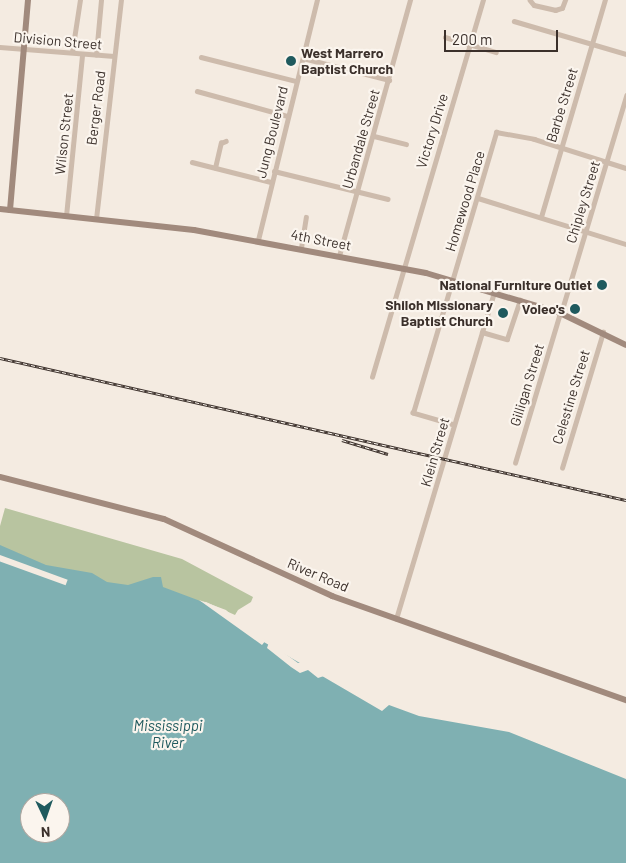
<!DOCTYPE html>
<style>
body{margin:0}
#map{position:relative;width:626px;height:863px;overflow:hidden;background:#f4ebe1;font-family:Barlow,sans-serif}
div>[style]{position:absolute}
.green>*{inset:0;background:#b8c4a0}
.water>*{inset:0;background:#7fb0b2}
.pier>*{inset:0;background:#f4ebe1;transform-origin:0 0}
.street>*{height:4.5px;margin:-2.25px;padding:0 2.25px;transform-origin:2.25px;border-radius:2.25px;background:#cdbbac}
.secondary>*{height:6px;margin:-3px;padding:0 3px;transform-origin:3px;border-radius:3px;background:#a18a7d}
.rail>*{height:3px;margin-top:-1.5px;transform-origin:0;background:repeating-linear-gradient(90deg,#fbf5ee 0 4px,#3b302b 0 8px);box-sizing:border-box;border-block:1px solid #3b302b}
.dots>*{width:14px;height:14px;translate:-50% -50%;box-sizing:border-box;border:2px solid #fbf5ee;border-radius:50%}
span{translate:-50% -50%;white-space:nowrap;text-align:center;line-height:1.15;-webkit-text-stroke:4.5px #fbf5ee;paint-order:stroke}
.street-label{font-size:14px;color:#3b302b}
.poi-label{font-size:14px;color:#3b302b;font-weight:700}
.left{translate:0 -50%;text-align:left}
.right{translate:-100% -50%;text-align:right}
.water-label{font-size:15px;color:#1f5a5e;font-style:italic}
.north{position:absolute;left:20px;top:793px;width:50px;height:50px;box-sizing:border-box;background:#fbf5ee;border:1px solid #aea6a0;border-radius:50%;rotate:177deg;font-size:14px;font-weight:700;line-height:20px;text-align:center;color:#3b302b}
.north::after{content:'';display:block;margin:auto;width:18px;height:22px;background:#1f5a5e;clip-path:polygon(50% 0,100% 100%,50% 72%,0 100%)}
.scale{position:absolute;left:444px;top:30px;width:114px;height:22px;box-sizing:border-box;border:2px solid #3b302b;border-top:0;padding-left:6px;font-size:15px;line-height:18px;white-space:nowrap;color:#3b302b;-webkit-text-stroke:4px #fbf5ee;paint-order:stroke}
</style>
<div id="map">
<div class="green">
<i style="clip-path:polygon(5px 508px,182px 559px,253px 597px,251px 602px,238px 610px,235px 615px,206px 602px,131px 594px,48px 567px,0 547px,0 526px)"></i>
</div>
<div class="water">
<i style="clip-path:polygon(evenodd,0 545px,46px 565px,92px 573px,107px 582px,128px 585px,153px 577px,161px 577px,163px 587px,219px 608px,245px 631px,382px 711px,389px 705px,419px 716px,509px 732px,626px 779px,626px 863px,0 863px,0 545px,30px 803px,60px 803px,60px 833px,30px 833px,30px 803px)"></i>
</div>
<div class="pier">
<i style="left:0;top:555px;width:72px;height:6px;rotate:20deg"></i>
<i style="clip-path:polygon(199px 600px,226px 610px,246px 629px,266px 640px,262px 645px)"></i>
<i style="clip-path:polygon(269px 642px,298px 663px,305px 663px,324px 676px,318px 678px,308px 670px,300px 673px,291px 667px,267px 648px)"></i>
</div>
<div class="street">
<i style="left:530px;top:0;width:6px;rotate:51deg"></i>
<i style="left:534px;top:5px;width:22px;rotate:13deg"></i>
<i style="left:555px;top:10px;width:7px;rotate:-16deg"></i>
<i style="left:562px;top:8px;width:9px;rotate:-69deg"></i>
<i style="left:514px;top:21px;width:117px;rotate:16.4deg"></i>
<i style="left:445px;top:37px;width:53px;rotate:16.4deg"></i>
<i style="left:0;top:47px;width:114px;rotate:4.5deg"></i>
<i style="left:72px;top:52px;width:53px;rotate:-81.3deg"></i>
<i style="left:96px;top:55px;width:55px;rotate:-84.8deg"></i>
<i style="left:201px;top:57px;width:98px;rotate:14.2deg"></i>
<i style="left:303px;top:58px;width:89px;rotate:14.3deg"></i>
<i style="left:197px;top:91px;width:94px;rotate:15.4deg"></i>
<i style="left:374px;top:136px;width:33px;rotate:14deg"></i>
<i style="left:192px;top:162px;width:81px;rotate:14.2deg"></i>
<i style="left:215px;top:168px;width:26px;rotate:-77deg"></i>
<i style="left:221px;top:143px;width:5px;rotate:-22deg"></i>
<i style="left:274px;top:171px;width:117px;rotate:13.8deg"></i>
<i style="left:478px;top:198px;width:155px;rotate:17.3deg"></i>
<i style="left:66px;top:216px;width:162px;rotate:-84.3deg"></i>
<i style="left:541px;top:217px;width:226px;rotate:-73.6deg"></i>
<i style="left:96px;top:219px;width:220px;rotate:-83.5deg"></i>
<i style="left:258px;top:240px;width:247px;rotate:-76.2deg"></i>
<i style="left:301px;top:248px;width:31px;rotate:-81deg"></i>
<i style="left:339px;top:256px;width:266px;rotate:-74.5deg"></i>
<i style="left:561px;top:313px;width:227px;rotate:-73.3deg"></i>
<i style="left:482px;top:332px;width:26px;rotate:16deg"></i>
<i style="left:507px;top:339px;width:41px;rotate:-71.6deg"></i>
<i style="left:372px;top:377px;width:393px;rotate:-73.6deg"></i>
<i style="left:454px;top:425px;width:43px;rotate:-163.7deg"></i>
<i style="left:413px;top:413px;width:293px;rotate:-73.5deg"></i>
<i style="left:496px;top:132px;width:39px;rotate:10deg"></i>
<i style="left:534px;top:139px;width:96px;rotate:17.5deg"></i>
<i style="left:515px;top:463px;width:157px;rotate:-73.3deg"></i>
<i style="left:562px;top:468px;width:142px;rotate:-73.2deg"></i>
<i style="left:396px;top:619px;width:341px;rotate:-73.3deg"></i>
</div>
<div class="secondary">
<i style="left:0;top:209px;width:195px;rotate:6.2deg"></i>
<i style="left:194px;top:230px;width:236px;rotate:10.5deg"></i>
<i style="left:426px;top:273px;width:140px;rotate:16.6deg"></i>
<i style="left:560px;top:313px;width:73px;rotate:25.9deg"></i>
<i style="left:10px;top:210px;width:211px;rotate:-85.1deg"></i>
<i style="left:0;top:477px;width:169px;rotate:14.4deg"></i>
<i style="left:164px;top:519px;width:185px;rotate:24.6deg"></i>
<i style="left:332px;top:596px;width:312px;rotate:19.5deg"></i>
</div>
<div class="rail">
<i style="left:0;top:358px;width:642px;rotate:12.78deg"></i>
<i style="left:342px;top:440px;width:48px;rotate:16.9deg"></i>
</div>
<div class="dots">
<i style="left:291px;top:61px;background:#1f5a5e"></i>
<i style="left:602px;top:285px;background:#1f5a5e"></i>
<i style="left:575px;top:309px;background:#1f5a5e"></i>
<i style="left:503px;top:313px;background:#1f5a5e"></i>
</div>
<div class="street-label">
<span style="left:58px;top:41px;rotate:5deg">Division Street</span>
<span style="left:562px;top:105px;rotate:-73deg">Barbe Street</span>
<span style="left:96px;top:108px;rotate:-83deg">Berger Road</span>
<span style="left:432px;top:131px;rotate:-73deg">Victory Drive</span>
<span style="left:272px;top:132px;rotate:-76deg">Jung Boulevard</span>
<span style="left:64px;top:134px;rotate:-84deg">Wilson Street</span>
<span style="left:361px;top:139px;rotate:-74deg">Urbandale Street</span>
<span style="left:465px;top:201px;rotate:-73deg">Homewood Place</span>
<span style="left:583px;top:202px;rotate:-73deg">Chipley Street</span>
<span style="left:321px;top:240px;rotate:11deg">4th Street</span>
<span style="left:527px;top:385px;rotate:-73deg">Gilligan Street</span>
<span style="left:571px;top:397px;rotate:-73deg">Celestine Street</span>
<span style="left:435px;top:452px;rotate:-74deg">Klein Street</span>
<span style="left:318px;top:575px;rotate:23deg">River Road</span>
</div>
<div class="poi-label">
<span class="left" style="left:301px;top:61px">West Marrero<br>Baptist Church</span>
<span class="right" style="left:592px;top:285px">National Furniture Outlet</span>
<span class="right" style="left:493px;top:313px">Shiloh Missionary<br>Baptist Church</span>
<span class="right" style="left:565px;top:309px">Voleo's</span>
</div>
<div class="water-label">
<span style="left:168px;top:734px">Mississippi<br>River</span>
</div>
<div class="north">N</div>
<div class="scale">200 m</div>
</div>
